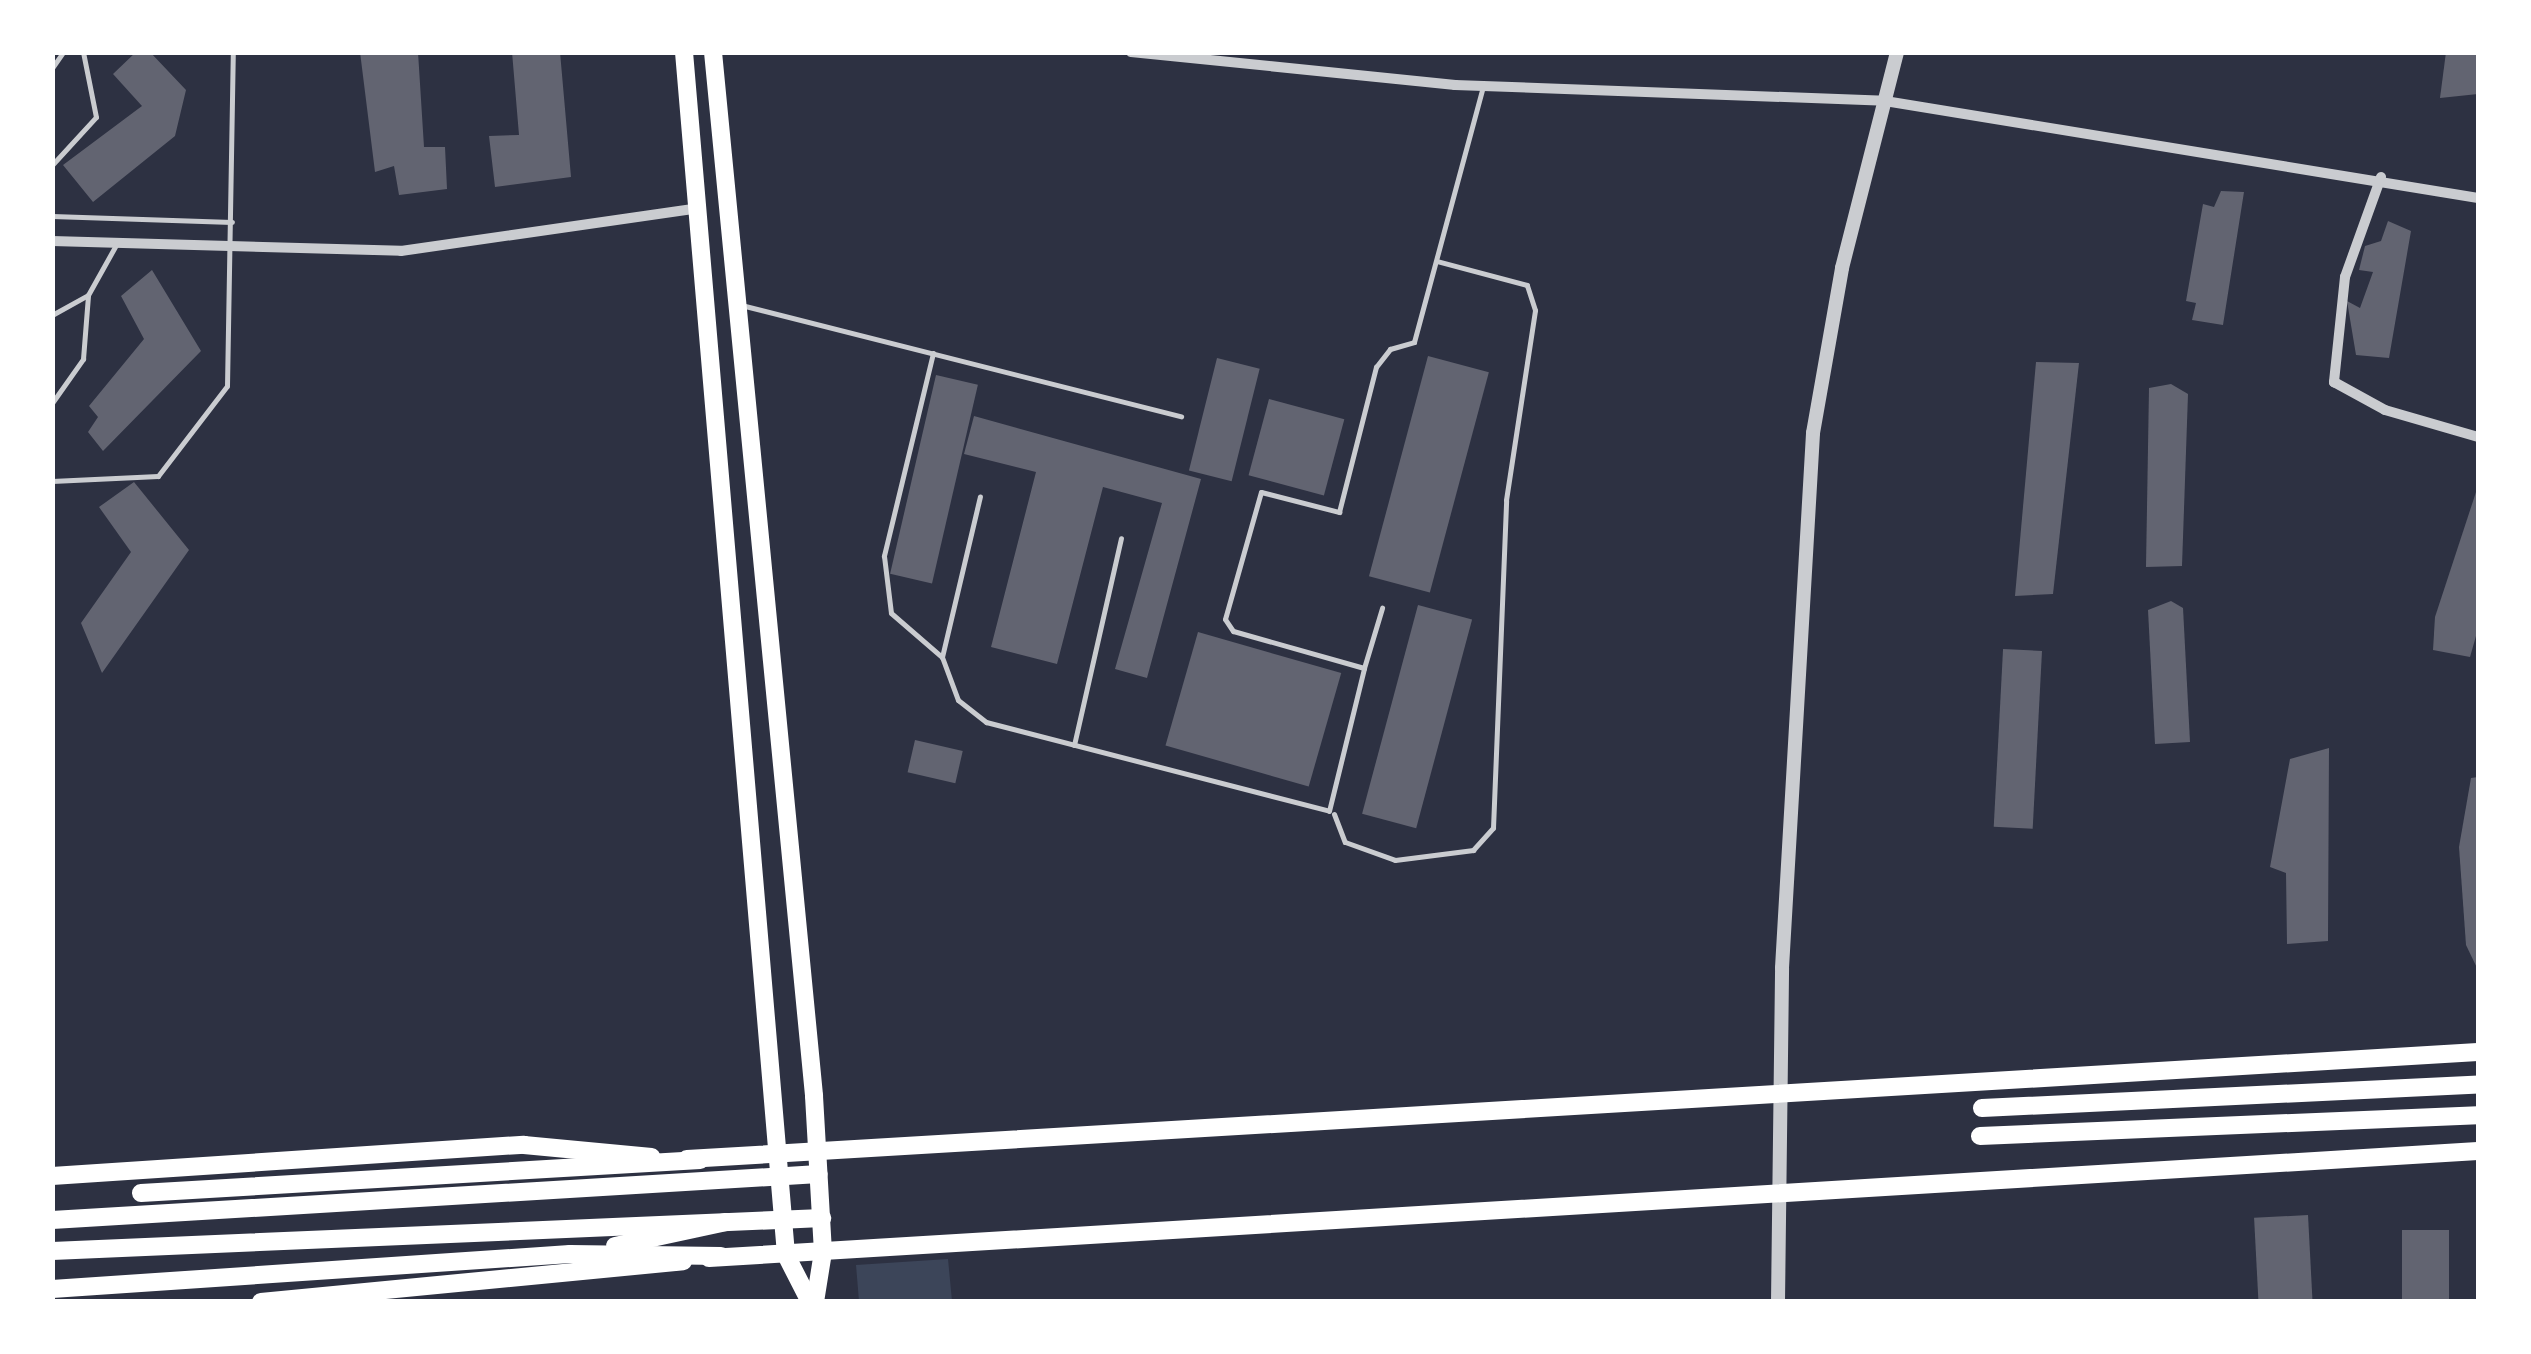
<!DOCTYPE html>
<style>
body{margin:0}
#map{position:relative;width:2531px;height:1354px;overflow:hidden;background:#2d3142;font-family:Overpass,sans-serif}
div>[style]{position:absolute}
.green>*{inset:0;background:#3c4559}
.building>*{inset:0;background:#626471;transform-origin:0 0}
.service>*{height:5px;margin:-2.5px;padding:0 2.5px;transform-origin:2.5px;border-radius:2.5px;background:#caccd0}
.minor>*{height:10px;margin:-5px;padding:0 5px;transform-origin:5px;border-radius:5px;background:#caccd0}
.tertiary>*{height:14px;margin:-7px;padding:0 7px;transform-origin:7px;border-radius:7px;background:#caccd0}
.primary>*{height:18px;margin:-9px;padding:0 9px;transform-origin:9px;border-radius:9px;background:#fff}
.trunk>*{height:18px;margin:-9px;padding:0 9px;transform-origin:9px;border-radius:9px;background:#fff}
span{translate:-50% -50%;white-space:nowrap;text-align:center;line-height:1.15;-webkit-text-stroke:10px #fff;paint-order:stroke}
.frame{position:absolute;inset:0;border:55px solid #fff;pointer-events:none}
</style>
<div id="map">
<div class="green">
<i style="clip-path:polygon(948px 1259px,952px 1301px,859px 1301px,856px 1265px)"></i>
</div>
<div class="building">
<i style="clip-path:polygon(136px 52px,150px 52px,186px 90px,175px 136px,93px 202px,63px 165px,142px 106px,113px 74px)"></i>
<i style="clip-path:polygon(360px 52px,418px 52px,424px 147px,445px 147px,447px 189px,399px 195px,394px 166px,375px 172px)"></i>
<i style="clip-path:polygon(512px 52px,560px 52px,571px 177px,495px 187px,489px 136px,519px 135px)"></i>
<i style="clip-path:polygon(2446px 52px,2478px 52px,2478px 94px,2440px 98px)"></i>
<i style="clip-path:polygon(2221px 191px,2244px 192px,2223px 325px,2192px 320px,2196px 303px,2186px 301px,2203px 204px,2214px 207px)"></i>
<i style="clip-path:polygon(2388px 221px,2411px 231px,2389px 358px,2356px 355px,2347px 301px,2360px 308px,2373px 272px,2359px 270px,2365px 246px,2381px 241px)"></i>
<i style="clip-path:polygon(152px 270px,201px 351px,103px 451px,88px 432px,98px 417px,89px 406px,144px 339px,121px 296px)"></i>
<i style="left:1428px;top:356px;width:63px;height:228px;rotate:15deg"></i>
<i style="left:1217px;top:358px;width:44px;height:116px;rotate:14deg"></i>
<i style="clip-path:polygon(2036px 362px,2079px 363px,2053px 594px,2015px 596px)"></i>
<i style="left:936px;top:375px;width:43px;height:204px;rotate:13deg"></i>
<i style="clip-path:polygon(2171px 384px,2188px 394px,2182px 566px,2146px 567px,2149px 388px)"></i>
<i style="left:1269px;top:399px;width:78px;height:79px;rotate:15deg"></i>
<i style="clip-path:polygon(974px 416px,1201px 479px,1147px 678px,1115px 669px,1162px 503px,1103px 487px,1057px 664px,991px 647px,1036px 472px,964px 454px)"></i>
<i style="clip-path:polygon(134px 482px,189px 550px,102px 673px,81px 623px,131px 552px,99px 507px)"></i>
<i style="clip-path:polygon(2478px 486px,2478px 629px,2470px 657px,2433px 650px,2435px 617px)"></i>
<i style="clip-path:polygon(2171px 601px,2183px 608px,2190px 742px,2155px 744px,2148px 610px)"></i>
<i style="left:1418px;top:605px;width:56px;height:216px;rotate:15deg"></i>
<i style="left:1198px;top:632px;width:149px;height:118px;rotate:16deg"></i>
<i style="left:2042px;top:651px;width:178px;height:39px;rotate:93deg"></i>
<i style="left:915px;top:740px;width:49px;height:33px;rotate:13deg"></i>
<i style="clip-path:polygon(2329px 748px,2328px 941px,2287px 944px,2286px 873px,2270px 867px,2290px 759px)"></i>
<i style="clip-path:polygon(2478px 777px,2478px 970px,2466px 945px,2459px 847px,2471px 778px)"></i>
<i style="left:2308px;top:1215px;width:87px;height:54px;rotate:87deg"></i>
<i style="left:2402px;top:1230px;width:47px;height:72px"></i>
</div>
<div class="service">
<i style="left:52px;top:68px;width:19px;rotate:-55deg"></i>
<i style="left:52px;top:165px;width:65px;rotate:-47.5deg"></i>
<i style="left:96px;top:117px;width:66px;rotate:-101.3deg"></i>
<i style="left:52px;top:216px;width:180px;rotate:1.9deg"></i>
<i style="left:741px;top:305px;width:454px;rotate:14.2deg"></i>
<i style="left:52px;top:315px;width:41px;rotate:-29.1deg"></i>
<i style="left:88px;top:295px;width:57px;rotate:-60.8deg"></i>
<i style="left:933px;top:353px;width:209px;rotate:103.6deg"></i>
<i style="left:884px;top:556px;width:57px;rotate:83deg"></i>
<i style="left:891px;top:613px;width:67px;rotate:40.8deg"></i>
<i style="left:942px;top:657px;width:46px;rotate:69.6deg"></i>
<i style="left:958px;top:700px;width:36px;rotate:38deg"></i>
<i style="left:986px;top:722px;width:354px;rotate:14.5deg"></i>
<i style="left:1329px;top:811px;width:147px;rotate:-76.2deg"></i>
<i style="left:1364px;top:668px;width:136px;rotate:-164.2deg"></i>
<i style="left:1233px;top:631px;width:14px;rotate:-124deg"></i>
<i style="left:1225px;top:619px;width:132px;rotate:-74.2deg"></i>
<i style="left:1261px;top:492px;width:81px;rotate:14.4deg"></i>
<i style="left:1339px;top:512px;width:150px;rotate:-75.7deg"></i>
<i style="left:1376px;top:367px;width:23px;rotate:-52deg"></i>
<i style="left:1390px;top:349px;width:25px;rotate:-16deg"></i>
<i style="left:1414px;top:342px;width:264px;rotate:-74.9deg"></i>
<i style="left:52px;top:403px;width:54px;rotate:-54.8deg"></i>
<i style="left:83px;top:359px;width:64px;rotate:-85.5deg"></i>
<i style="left:52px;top:481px;width:106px;rotate:-2.7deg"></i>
<i style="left:158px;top:476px;width:113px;rotate:-52.5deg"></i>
<i style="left:227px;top:386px;width:334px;rotate:-89deg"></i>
<i style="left:52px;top:545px;width:70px;rotate:90deg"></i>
<i style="left:942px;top:657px;width:165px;rotate:-76.7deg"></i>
<i style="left:1364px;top:668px;width:63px;rotate:-73.3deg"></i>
<i style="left:1074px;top:745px;width:212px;rotate:-77.2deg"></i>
<i style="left:1334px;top:814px;width:30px;rotate:69deg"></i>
<i style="left:1345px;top:842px;width:53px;rotate:19.8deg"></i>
<i style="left:1395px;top:860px;width:79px;rotate:-7.3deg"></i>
<i style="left:1473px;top:850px;width:30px;rotate:-48deg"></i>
<i style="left:1493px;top:828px;width:328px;rotate:-87.7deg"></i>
<i style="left:1506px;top:500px;width:192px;rotate:-81.3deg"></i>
<i style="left:1535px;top:310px;width:26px;rotate:-108deg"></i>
<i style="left:1527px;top:285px;width:93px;rotate:-165.1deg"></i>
</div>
<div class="minor">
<i style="left:1131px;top:52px;width:326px;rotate:5.8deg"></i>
<i style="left:1455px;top:85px;width:430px;rotate:2.1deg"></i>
<i style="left:1885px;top:101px;width:601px;rotate:9.29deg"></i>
<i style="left:2381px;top:177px;width:106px;rotate:109.8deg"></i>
<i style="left:2345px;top:277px;width:106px;rotate:96deg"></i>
<i style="left:2334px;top:382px;width:58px;rotate:28.8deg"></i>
<i style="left:2385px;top:410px;width:97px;rotate:16.2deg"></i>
<i style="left:52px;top:241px;width:349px;rotate:1.6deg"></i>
<i style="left:401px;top:251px;width:293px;rotate:-8.2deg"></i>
</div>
<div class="tertiary">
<i style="left:1778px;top:1302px;width:334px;rotate:-89.3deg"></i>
<i style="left:1782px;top:968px;width:536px;rotate:-86.68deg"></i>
<i style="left:1813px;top:433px;width:168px;rotate:-80deg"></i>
<i style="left:1842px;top:268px;width:223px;rotate:-75.7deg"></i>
</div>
<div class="primary">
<i style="left:684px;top:52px;width:1207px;rotate:85.15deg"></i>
<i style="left:786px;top:1255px;width:53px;rotate:62.9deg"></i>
<i style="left:713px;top:52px;width:1049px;rotate:84.47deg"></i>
<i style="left:814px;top:1096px;width:156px;rotate:86.7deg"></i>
<i style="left:823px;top:1252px;width:51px;rotate:99.1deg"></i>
<i style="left:687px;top:1159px;width:1794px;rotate:-3.42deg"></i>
<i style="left:52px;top:1176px;width:473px;rotate:-3.8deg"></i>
<i style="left:524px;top:1145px;width:128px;rotate:5.4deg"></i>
<i style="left:52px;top:1220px;width:768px;rotate:-3.43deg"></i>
<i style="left:52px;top:1251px;width:771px;rotate:-2.45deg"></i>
<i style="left:709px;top:1258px;width:1772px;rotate:-3.46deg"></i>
<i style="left:261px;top:1302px;width:424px;rotate:-5.5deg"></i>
</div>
<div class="trunk">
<i style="left:1982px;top:1108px;width:497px;rotate:-2.7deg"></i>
<i style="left:1980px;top:1136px;width:498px;rotate:-2.4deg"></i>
<i style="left:141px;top:1193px;width:560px;rotate:-3.38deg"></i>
<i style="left:615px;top:1246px;width:114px;rotate:-12.2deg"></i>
<i style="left:52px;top:1289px;width:519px;rotate:-3.87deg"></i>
<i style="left:570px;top:1254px;width:151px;rotate:0.8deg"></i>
</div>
<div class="frame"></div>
</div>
